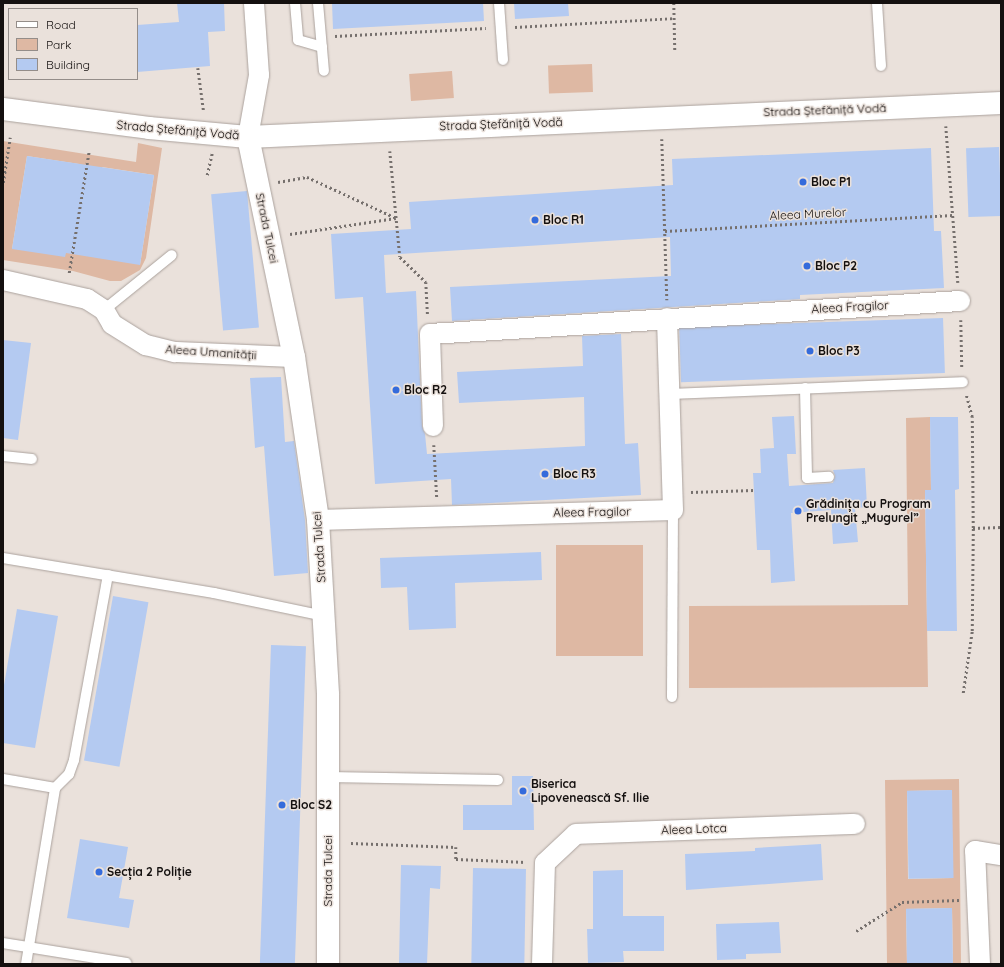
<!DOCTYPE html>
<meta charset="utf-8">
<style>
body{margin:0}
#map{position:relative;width:1004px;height:967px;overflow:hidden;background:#eae1db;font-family:Quicksand,sans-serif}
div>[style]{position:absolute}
.green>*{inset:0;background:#deb8a3;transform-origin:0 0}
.building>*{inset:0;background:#b4caf1;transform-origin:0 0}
.path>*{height:2.5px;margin-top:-1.25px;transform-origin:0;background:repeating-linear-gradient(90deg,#76706d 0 2px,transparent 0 5px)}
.roads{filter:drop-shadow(0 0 1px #aba29d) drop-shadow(0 0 1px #aba29d)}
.service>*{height:10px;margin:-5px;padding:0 5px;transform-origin:5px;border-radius:5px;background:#fff}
.minor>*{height:20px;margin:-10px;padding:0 10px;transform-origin:10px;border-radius:10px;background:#fff}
.tertiary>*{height:22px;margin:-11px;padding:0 11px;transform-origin:11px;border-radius:11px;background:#fff}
.dots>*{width:11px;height:11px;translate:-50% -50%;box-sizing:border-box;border:2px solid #eae1db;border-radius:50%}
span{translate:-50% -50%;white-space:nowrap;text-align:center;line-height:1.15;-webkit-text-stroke:3px #eae1db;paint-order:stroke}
.street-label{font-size:12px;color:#14100f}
.poi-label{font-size:12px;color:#14100f;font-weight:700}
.left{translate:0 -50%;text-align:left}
.frame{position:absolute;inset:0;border:4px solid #14100f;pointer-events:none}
.legend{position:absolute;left:8px;top:8px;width:130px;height:72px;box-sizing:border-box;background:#eae1db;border:1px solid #948d89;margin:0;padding:5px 7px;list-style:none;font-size:12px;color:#14100f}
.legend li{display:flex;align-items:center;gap:8px;height:20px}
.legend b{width:20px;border:1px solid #948d89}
</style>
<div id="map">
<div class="green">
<i style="left:592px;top:64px;width:28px;height:44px;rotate:88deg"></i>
<i style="left:452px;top:71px;width:27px;height:43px;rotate:86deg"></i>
<i style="clip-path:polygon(evenodd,3px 141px,136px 162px,138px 143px,162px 148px,146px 258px,140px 270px,121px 281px,110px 281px,73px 271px,3px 260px,3px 141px,27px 156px,79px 164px,12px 249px,27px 156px,3px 141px,102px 167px,154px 175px,140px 265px,102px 167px)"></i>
<i style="clip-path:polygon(930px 417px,931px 490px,925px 490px,928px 687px,689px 688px,689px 606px,908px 605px,906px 418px)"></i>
<i style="left:643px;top:545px;width:111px;height:87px;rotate:90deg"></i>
<i style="clip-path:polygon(evenodd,959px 779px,961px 964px,953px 964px,952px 908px,906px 909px,907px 964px,887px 964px,885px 780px,959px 779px,951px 790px,953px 878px,908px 879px,907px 791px,951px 790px)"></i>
</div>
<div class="building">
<i style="clip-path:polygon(177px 3px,224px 3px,225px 31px,208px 32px,210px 66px,137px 72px,137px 25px,179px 22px)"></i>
<i style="clip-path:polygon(332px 3px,483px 3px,484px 21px,333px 29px)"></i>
<i style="clip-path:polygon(514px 3px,568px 3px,569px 16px,515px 19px)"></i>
<i style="left:999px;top:147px;width:69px;height:33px;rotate:88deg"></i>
<i style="clip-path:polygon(931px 148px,934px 231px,941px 231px,944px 288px,800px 295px,800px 299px,452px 321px,450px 287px,671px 276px,670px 237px,384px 255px,386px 293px,416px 291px,422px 426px,425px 434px,427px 454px,585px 446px,584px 397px,459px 403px,457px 372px,583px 366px,582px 336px,621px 334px,625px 444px,638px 443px,641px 495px,452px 505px,451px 479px,375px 484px,363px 297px,335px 299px,331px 234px,411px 229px,409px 202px,673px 185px,672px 159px)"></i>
<i style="clip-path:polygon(27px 156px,154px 175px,140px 265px,66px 253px,65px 257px,12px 249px)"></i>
<i style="left:247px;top:191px;width:137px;height:36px;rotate:85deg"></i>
<i style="left:943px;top:318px;width:55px;height:264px;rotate:88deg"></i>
<i style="clip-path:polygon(3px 340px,31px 343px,18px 440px,3px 438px)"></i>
<i style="clip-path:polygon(281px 377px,285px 442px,294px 441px,305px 520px,308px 573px,274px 576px,264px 446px,255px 448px,250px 378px)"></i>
<i style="clip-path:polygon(794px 416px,796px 454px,787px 454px,789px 486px,833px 483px,835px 476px,833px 470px,865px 468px,867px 507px,855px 508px,858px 542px,833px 544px,831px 510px,791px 513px,795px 581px,771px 583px,770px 550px,757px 550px,753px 473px,761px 473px,760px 449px,774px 448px,772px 417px)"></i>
<i style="clip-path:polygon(930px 417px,958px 417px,959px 489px,955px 490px,957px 631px,927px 631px,925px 490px,931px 490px)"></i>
<i style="clip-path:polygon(541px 552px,542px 580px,455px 583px,456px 628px,409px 630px,407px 587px,381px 588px,380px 558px)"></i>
<i style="left:113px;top:596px;width:36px;height:167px;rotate:10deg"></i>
<i style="clip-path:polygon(17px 609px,58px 616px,35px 748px,3px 743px,3px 691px)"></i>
<i style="left:271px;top:645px;width:35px;height:319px;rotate:2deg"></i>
<i style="clip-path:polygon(512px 776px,533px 776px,534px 830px,463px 830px,463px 805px,512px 805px)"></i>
<i style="left:952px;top:790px;width:88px;height:45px;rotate:89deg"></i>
<i style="clip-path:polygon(80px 839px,128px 847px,119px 898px,134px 900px,129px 928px,67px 918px)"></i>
<i style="clip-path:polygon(821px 844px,823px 880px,686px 890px,685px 854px,755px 851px,755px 848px)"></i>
<i style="clip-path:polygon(401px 865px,441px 866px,440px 889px,430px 888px,427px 964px,399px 964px)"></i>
<i style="left:473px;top:868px;width:53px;height:96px;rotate:1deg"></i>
<i style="clip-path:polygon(623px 870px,623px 916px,664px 916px,664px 951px,623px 951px,624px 962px,588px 963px,587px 929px,593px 929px,593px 871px)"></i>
<i style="left:952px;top:908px;width:56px;height:46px;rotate:89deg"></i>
<i style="clip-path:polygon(779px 922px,781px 953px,746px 954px,746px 959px,717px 960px,716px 924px)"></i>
</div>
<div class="path">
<i style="left:674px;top:3px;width:47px;rotate:88.8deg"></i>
<i style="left:515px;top:27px;width:159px;rotate:-3.2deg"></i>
<i style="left:335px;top:36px;width:151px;rotate:-3deg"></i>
<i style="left:198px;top:68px;width:45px;rotate:82.4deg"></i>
<i style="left:946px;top:126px;width:157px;rotate:85.6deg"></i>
<i style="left:662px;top:139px;width:161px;rotate:88.2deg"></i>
<i style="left:390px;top:151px;width:106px;rotate:84.6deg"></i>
<i style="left:400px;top:257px;width:36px;rotate:44deg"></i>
<i style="left:426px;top:282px;width:33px;rotate:87deg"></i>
<i style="left:207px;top:175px;width:22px;rotate:-77deg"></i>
<i style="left:278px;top:182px;width:29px;rotate:-10deg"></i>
<i style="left:307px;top:177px;width:98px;rotate:24.7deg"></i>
<i style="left:3px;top:183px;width:46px;rotate:-81.2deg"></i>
<i style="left:665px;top:231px;width:288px;rotate:-3.2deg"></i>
<i style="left:290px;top:234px;width:107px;rotate:-8.6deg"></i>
<i style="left:69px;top:273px;width:124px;rotate:-80.7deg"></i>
<i style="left:961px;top:320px;width:49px;rotate:88.8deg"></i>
<i style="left:434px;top:445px;width:53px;rotate:86.8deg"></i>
<i style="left:691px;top:492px;width:63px;rotate:-1.8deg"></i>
<i style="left:973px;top:528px;width:28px;rotate:-2deg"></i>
<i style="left:963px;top:693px;width:63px;rotate:-81.7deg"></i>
<i style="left:972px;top:631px;width:103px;rotate:-89.4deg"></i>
<i style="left:973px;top:528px;width:111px;rotate:-90.5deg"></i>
<i style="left:972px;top:417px;width:23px;rotate:-105deg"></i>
<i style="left:351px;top:843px;width:105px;rotate:2.2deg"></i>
<i style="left:456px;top:847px;width:12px;rotate:90deg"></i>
<i style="left:456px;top:859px;width:70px;rotate:2.5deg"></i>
<i style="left:856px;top:931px;width:54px;rotate:-32.2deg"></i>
<i style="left:902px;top:902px;width:57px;rotate:-2deg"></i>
</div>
<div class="roads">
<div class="service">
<i style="left:295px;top:3px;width:37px;rotate:85deg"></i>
<i style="left:298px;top:40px;width:25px;rotate:16deg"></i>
<i style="left:318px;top:3px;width:68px;rotate:85deg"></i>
<i style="left:499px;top:3px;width:57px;rotate:86deg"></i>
<i style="left:877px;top:3px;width:63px;rotate:86.4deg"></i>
<i style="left:104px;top:310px;width:87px;rotate:-39deg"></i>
<i style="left:805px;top:388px;width:90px;rotate:88.7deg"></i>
<i style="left:807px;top:478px;width:22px;rotate:-3deg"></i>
<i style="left:669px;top:394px;width:294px;rotate:-2.3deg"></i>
<i style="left:3px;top:456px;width:29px;rotate:6deg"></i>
<i style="left:3px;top:558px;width:214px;rotate:9.4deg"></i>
<i style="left:214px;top:593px;width:112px;rotate:11.8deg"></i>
<i style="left:672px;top:697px;width:187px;rotate:-89.7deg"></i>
<i style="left:328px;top:777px;width:170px;rotate:1deg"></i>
<i style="left:3px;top:779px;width:53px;rotate:9.8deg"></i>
<i style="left:3px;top:943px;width:125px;rotate:9.2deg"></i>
<i style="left:26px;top:964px;width:178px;rotate:-80.6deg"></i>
<i style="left:55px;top:788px;width:20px;rotate:-45deg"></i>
<i style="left:69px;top:774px;width:15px;rotate:-70deg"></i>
<i style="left:74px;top:760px;width:188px;rotate:-79.6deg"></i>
</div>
<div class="minor">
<i style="left:248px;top:137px;width:63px;rotate:-79.9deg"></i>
<i style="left:259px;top:75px;width:72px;rotate:-94deg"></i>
<i style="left:3px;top:280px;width:86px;rotate:12.7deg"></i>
<i style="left:87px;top:299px;width:20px;rotate:33deg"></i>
<i style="left:104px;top:310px;width:16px;rotate:60deg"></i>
<i style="left:112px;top:324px;width:40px;rotate:32deg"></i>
<i style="left:146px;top:345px;width:30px;rotate:14deg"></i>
<i style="left:175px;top:352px;width:119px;rotate:2.4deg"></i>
<i style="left:433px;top:426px;width:92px;rotate:-91.9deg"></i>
<i style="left:430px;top:334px;width:531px;rotate:-3.56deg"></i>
<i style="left:318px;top:520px;width:355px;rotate:-1.6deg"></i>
<i style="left:673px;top:510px;width:192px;rotate:-91.8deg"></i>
<i style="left:542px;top:964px;width:101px;rotate:-88.3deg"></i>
<i style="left:545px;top:863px;width:42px;rotate:-43.1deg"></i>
<i style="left:576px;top:834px;width:279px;rotate:-2.1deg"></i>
<i style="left:980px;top:964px;width:113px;rotate:-92.5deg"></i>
<i style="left:975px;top:851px;width:26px;rotate:9deg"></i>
</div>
<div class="tertiary">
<i style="left:3px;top:109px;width:147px;rotate:7.4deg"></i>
<i style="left:149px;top:128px;width:99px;rotate:5.2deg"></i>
<i style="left:248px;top:137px;width:754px;rotate:-2.59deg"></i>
<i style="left:248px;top:137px;width:225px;rotate:78.2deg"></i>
<i style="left:294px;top:357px;width:165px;rotate:81.6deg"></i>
<i style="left:318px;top:520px;width:175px;rotate:86.7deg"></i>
<i style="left:328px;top:695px;width:269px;rotate:90deg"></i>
</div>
</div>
<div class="dots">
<i style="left:803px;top:182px;background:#356bdb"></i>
<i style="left:535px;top:220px;background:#356bdb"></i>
<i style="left:807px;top:266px;background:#356bdb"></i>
<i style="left:810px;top:351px;background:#356bdb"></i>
<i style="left:396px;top:390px;background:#356bdb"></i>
<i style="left:545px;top:474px;background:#356bdb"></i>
<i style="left:798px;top:511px;background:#356bdb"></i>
<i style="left:523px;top:791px;background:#356bdb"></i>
<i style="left:282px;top:805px;background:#356bdb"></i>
<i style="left:99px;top:872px;background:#356bdb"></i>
</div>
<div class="street-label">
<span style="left:825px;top:110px;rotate:-2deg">Strada Ștefăniță Vodă</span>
<span style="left:501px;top:124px;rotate:-2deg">Strada Ștefăniță Vodă</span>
<span style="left:178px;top:130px;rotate:5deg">Strada Ștefăniță Vodă</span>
<span style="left:808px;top:214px;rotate:-3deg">Aleea Murelor</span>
<span style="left:267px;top:228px;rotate:78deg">Strada Tulcei</span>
<span style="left:850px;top:307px;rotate:-3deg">Aleea Fragilor</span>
<span style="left:211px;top:352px;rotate:4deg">Aleea Umanității</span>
<span style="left:592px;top:512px;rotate:-1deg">Aleea Fragilor</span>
<span style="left:319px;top:547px;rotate:-94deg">Strada Tulcei</span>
<span style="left:694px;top:829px;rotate:-2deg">Aleea Lotca</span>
<span style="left:328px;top:871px;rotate:-90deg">Strada Tulcei</span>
</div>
<div class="poi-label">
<span class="left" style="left:811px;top:182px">Bloc P1</span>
<span class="left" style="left:543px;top:220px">Bloc R1</span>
<span class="left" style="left:815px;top:266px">Bloc P2</span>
<span class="left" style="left:818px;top:351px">Bloc P3</span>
<span class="left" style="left:404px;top:390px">Bloc R2</span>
<span class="left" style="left:553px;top:474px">Bloc R3</span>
<span class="left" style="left:806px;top:511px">Grădinița cu Program<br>Prelungit „Mugurel”</span>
<span class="left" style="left:531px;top:791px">Biserica<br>Lipovenească Sf. Ilie</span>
<span class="left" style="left:290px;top:805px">Bloc S2</span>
<span class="left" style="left:107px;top:872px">Secția 2 Poliție</span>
</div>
<div class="frame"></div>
<ul class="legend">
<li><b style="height:5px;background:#fff"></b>Road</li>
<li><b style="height:11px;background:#deb8a3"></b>Park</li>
<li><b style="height:11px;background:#b4caf1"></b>Building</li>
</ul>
</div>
